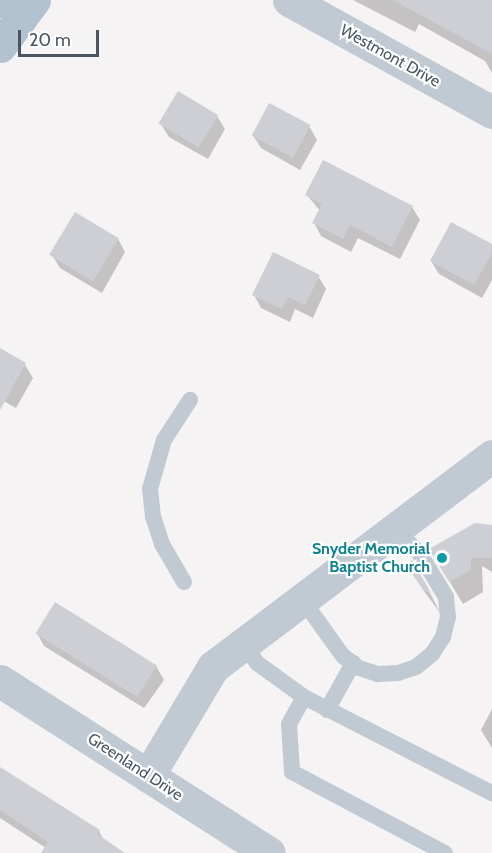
<!DOCTYPE html>
<style>
body{margin:0}
#map{position:relative;width:492px;height:853px;overflow:hidden;background:#f5f3f3;font-family:Cabin,sans-serif}
div>[style]{position:absolute}
.shadow>*{inset:0;background:#0003}
.building>*{inset:0;background:#cdcfd5;transform-origin:0 0}
.service>*{height:16px;margin:-8px;padding:0 8px;transform-origin:8px;border-radius:8px;background:#c1cad2}
.minor>*{height:33px;margin:-16.5px;padding:0 16.5px;transform-origin:16.5px;border-radius:16.5px;background:#c1cad2}
.tertiary>*{height:33px;margin:-16.5px;padding:0 16.5px;transform-origin:16.5px;border-radius:16.5px;background:#c1cad2}
.primary>*{height:33px;margin:-16.5px;padding:0 16.5px;transform-origin:16.5px;border-radius:16.5px;background:#b3c2d1}
.dots>*{width:16px;height:16px;translate:-50% -50%;box-sizing:border-box;border:3px solid #fff;border-radius:50%}
span{translate:-50% -50%;white-space:nowrap;text-align:center;line-height:1.15;-webkit-text-stroke:4.5px #fff;paint-order:stroke}
.street-label{font-size:16px;color:#4a5661}
.culture-label{font-size:16px;color:#0d838f;font-weight:700}
.right{translate:-100% -50%;text-align:right}
.scale{position:absolute;left:18px;top:30px;width:81px;height:27px;box-sizing:border-box;border:3px solid #4a5661;border-top:0;padding-left:8px;font-size:18px;line-height:21px;white-space:nowrap;color:#4a5661;-webkit-text-stroke:4px #fff;paint-order:stroke}
</style>
<div id="map">
<div class="shadow">
<i style="clip-path:polygon(353px 0,492px 0,492px 73px,485px 61px,419px 24px,415px 32px)"></i>
<i style="clip-path:polygon(217px 116px,225px 129px,208px 159px,169px 137px,161px 124px)"></i>
<i style="clip-path:polygon(309px 126px,317px 140px,300px 170px,261px 148px,253px 135px)"></i>
<i style="clip-path:polygon(307px 195px,412px 207px,420px 220px,400px 259px,358px 238px,351px 252px,321px 236px,314px 223px,320px 211px)"></i>
<i style="clip-path:polygon(118px 239px,125px 252px,102px 293px,60px 268px,52px 255px)"></i>
<i style="clip-path:polygon(492px 246px,492px 280px,482px 298px,439px 274px,431px 261px)"></i>
<i style="clip-path:polygon(318px 276px,326px 289px,313px 318px,295px 309px,290px 322px,261px 308px,254px 295px)"></i>
<i style="clip-path:polygon(0 350px,25px 365px,33px 378px,16px 408px,0 399px)"></i>
<i style="clip-path:polygon(492px 526px,492px 572px,482px 566px,483px 592px,463px 604px,444px 572px)"></i>
<i style="clip-path:polygon(411px 563px,430px 593px,441px 614px,423px 590px)"></i>
<i style="clip-path:polygon(37px 633px,116px 644px,118px 641px,156px 666px,164px 680px,144px 708px,44px 646px)"></i>
<i style="clip-path:polygon(492px 709px,492px 748px,481px 730px)"></i>
<i style="clip-path:polygon(0 768px,99px 831px,104px 841px,122px 853px,47px 853px,46px 848px,0 818px)"></i>
</div>
<div class="building">
<i style="clip-path:polygon(393px 0,492px 0,492px 54px)"></i>
<i style="left:178px;top:91px;width:47px;height:38px;rotate:31deg"></i>
<i style="left:269px;top:103px;width:47px;height:37px;rotate:28deg"></i>
<i style="clip-path:polygon(323px 160px,413px 206px,392px 247px,350px 225px,343px 239px,312px 223px,322px 204px,305px 195px)"></i>
<i style="left:75px;top:212px;width:51px;height:50px;rotate:31deg"></i>
<i style="clip-path:polygon(451px 222px,492px 244px,492px 253px,474px 285px,430px 261px)"></i>
<i style="clip-path:polygon(273px 252px,320px 275px,305px 305px,288px 297px,282px 309px,252px 295px)"></i>
<i style="clip-path:polygon(0 348px,26px 363px,0 410px)"></i>
<i style="clip-path:polygon(475px 523px,492px 525px,492px 558px,471px 558px,471px 570px,449px 582px,429px 549px)"></i>
<i style="clip-path:polygon(411px 560px,412px 560px,431px 593px,424px 591px,408px 568px)"></i>
<i style="left:55px;top:602px;width:120px;height:37px;rotate:32deg"></i>
<i style="clip-path:polygon(0 767px,100px 830px,97px 834px,125px 853px,41px 853px,48px 842px,0 810px)"></i>
</div>
<div class="service">
<i style="left:184px;top:582px;width:44px;rotate:-120.1deg"></i>
<i style="left:162px;top:544px;width:28px;rotate:-108deg"></i>
<i style="left:153px;top:517px;width:28px;rotate:-96deg"></i>
<i style="left:150px;top:489px;width:51px;rotate:-74.1deg"></i>
<i style="left:164px;top:440px;width:48px;rotate:-57deg"></i>
<i style="left:302px;top:599px;width:70px;rotate:54.3deg"></i>
<i style="left:343px;top:656px;width:20px;rotate:37deg"></i>
<i style="left:359px;top:668px;width:20px;rotate:18deg"></i>
<i style="left:378px;top:674px;width:20px;rotate:-3deg"></i>
<i style="left:398px;top:673px;width:19px;rotate:-18deg"></i>
<i style="left:416px;top:667px;width:21px;rotate:-39deg"></i>
<i style="left:432px;top:654px;width:20px;rotate:-57deg"></i>
<i style="left:443px;top:637px;width:21px;rotate:-76deg"></i>
<i style="left:448px;top:617px;width:20px;rotate:-96deg"></i>
<i style="left:446px;top:597px;width:50px;rotate:-121.2deg"></i>
<i style="left:420px;top:554px;width:36px;rotate:-134deg"></i>
<i style="left:244px;top:643px;width:24px;rotate:57deg"></i>
<i style="left:257px;top:663px;width:58px;rotate:35.9deg"></i>
<i style="left:304px;top:697px;width:211px;rotate:27.1deg"></i>
<i style="left:304px;top:697px;width:31px;rotate:119deg"></i>
<i style="left:289px;top:724px;width:48px;rotate:86.4deg"></i>
<i style="left:292px;top:772px;width:173px;rotate:27.9deg"></i>
<i style="left:327px;top:710px;width:54px;rotate:-61deg"></i>
</div>
<div class="minor">
<i style="left:0;top:681px;width:319px;rotate:32.6deg"></i>
<i style="left:148px;top:776px;width:127px;rotate:-59.2deg"></i>
<i style="left:213px;top:667px;width:350px;rotate:-37.1deg"></i>
</div>
<div class="tertiary">
<i style="left:289px;top:0;width:232px;rotate:28.9deg"></i>
</div>
<div class="primary">
<i style="left:0;top:1px;width:1px;rotate:-45deg"></i>
<i style="left:0;top:46px;width:57px;rotate:-53.5deg"></i>
</div>
<div class="dots">
<i style="left:442px;top:558px;background:#0f9aa8"></i>
</div>
<div class="street-label">
<span style="left:390px;top:56px;rotate:29deg">Westmont Drive</span>
<span style="left:135px;top:767px;rotate:33deg">Greenland Drive</span>
</div>
<div class="culture-label">
<span class="right" style="left:430px;top:558px">Snyder Memorial<br>Baptist Church</span>
</div>
<div class="scale">20 m</div>
</div>
